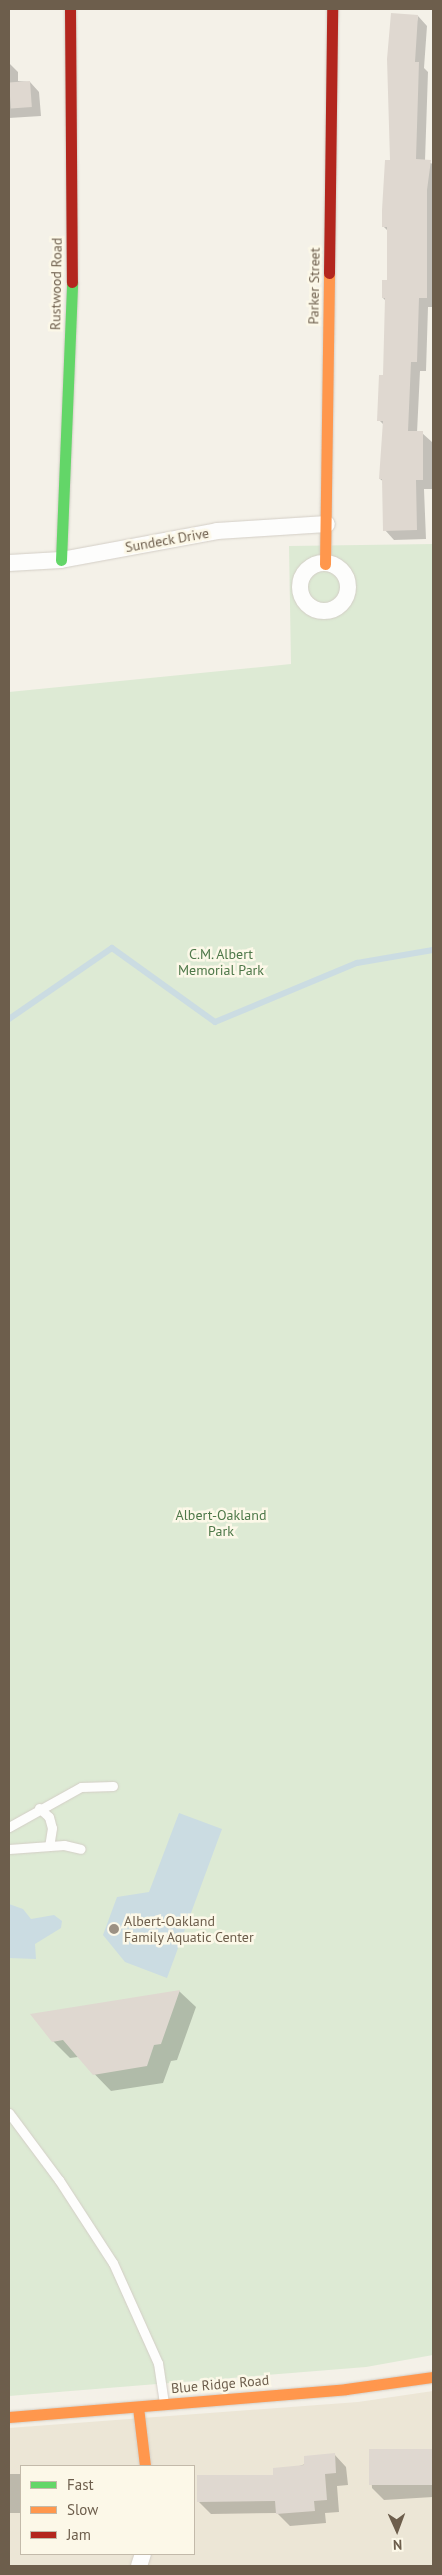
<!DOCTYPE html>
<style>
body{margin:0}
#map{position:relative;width:442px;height:2575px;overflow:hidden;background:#f4f1e8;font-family:"PT Sans",sans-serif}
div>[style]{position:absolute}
.residential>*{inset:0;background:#ece6d6}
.green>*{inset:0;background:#ddead4}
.water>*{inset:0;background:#cbdce2}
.shadow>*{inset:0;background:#0003;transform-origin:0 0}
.stream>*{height:6px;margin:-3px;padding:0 3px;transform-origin:3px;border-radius:3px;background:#cbdce2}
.building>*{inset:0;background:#dfd8d0;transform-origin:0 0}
.roads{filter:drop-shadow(0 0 1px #d3cec6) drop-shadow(0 0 1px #d3cec6)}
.lane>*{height:9px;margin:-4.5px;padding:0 4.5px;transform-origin:4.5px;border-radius:4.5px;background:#fdfdfc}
.street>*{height:16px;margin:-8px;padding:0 8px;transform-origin:8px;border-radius:8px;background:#fdfdfc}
.street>.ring{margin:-8px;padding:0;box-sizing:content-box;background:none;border:16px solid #fdfdfc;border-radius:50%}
.fast>*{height:11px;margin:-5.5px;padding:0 5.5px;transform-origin:5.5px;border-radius:5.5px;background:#63d668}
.slow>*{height:11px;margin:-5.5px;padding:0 5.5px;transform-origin:5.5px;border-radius:5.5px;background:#ff974d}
.jam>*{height:11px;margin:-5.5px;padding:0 5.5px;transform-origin:5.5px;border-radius:5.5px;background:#b3261e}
.dots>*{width:14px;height:14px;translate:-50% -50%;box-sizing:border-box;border:2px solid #fcf8e8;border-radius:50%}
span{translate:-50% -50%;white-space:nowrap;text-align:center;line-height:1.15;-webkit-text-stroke:5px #fcf8e8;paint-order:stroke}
.street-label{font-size:14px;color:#6d5e4c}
.park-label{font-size:14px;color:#4e7849}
.poi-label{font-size:14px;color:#6d5e4c}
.left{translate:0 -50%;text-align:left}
.frame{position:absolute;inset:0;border:10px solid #6d5e4c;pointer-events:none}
.legend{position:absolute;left:20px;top:2465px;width:175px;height:90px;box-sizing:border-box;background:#fcf8e8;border:1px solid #c3baaa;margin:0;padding:6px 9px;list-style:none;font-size:15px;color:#6d5e4c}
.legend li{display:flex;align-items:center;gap:10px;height:25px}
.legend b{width:25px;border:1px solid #c3baaa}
.north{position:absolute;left:372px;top:2505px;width:50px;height:50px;-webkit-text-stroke:4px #fcf8e8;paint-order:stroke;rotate:178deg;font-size:14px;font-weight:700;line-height:20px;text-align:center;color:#6d5e4c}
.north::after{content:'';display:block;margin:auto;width:18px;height:22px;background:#6d5e4c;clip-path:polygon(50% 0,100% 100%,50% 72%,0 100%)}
</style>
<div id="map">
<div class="residential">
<i style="clip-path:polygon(evenodd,433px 2391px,433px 2566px,9px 2566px,9px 2428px,358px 2402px,433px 2391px,21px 2466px,194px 2466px,194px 2554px,21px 2554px,21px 2466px)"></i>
</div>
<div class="green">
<i style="clip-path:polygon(433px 544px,433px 2355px,366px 2367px,9px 2396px,9px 692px,291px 664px,289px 546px)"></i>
</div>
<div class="water">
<i style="clip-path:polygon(179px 1813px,222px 1829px,167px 1978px,125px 1962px,103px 1935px,117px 1897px,149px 1892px)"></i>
<i style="clip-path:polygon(9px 1904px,23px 1909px,31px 1919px,54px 1915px,62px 1921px,61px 1928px,35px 1944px,36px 1959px,9px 1958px)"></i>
</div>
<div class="shadow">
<i style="clip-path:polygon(418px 16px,427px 26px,424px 68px,428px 72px,425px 161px,433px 164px,433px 307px,428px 307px,426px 371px,420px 371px,417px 433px,422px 433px,432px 442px,432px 489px,424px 489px,426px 539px,394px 540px,385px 530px,384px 482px,380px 479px,384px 425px,379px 420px,384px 376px,386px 301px,383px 298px,389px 281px,388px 231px,383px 226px,391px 161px)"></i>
<i style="clip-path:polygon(9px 63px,18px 72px,18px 81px,30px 82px,39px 92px,41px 116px,9px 118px)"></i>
<i style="clip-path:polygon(179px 1991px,196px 2007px,177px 2060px,171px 2061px,163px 2083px,111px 2091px,78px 2057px,70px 2058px,53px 2041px)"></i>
<i style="clip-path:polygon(433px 2450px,433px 2497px,384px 2500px,372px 2488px,370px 2454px)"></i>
<i style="clip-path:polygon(334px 2454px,346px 2467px,348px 2485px,337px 2486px,339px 2512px,325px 2513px,326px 2523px,290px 2526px,277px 2513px,211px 2514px,198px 2501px)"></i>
<i style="left:9px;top:2474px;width:12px;height:39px"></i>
</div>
<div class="stream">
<i style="left:9px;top:1019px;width:125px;rotate:-34.6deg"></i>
<i style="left:112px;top:948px;width:127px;rotate:35.7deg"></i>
<i style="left:215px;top:1022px;width:154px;rotate:-22.6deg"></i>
<i style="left:357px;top:963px;width:77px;rotate:-9.7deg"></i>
</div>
<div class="building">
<i style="clip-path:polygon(391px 13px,418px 15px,415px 62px,419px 62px,416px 159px,431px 160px,427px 190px,427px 298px,419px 298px,417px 362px,411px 362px,408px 431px,423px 431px,423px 480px,416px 480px,417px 530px,383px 531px,382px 479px,379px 479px,383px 421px,377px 421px,379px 375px,383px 375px,385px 298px,382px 298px,382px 280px,387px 280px,387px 227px,382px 227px,382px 210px,385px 160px,390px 160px,387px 59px)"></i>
<i style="left:30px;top:81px;width:26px;height:21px;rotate:86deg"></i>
<i style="clip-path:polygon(180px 1990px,161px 2044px,154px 2045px,147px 2066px,93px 2075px,63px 2040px,52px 2042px,30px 2014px)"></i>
<i style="left:433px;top:2449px;width:36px;height:64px;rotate:90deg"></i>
<i style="clip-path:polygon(335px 2453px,336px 2473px,325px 2474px,327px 2500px,314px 2501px,315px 2511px,276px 2514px,275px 2501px,197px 2502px,197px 2475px,273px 2475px,273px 2468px,304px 2465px,304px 2456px)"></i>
</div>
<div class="roads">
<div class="lane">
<i style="left:39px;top:1808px;width:13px;rotate:42deg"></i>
<i style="left:49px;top:1817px;width:11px;rotate:75deg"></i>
<i style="left:52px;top:1828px;width:18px;rotate:99deg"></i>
<i style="left:9px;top:1827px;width:82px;rotate:-29.1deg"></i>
<i style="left:81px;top:1787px;width:32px;rotate:-2deg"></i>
<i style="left:9px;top:1849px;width:55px;rotate:-4.2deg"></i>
<i style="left:64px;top:1845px;width:17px;rotate:13deg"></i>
<i style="left:9px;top:2113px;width:84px;rotate:53.3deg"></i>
<i style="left:59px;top:2180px;width:99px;rotate:57deg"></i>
<i style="left:113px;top:2263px;width:110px;rotate:65.8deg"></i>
<i style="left:158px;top:2363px;width:40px;rotate:81.5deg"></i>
</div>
<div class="street">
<i style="left:9px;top:563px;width:52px;rotate:-3.3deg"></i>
<i style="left:61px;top:560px;width:159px;rotate:-10.5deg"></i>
<i style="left:217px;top:531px;width:110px;rotate:-3.6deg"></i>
<i class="ring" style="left:300px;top:563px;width:32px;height:32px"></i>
<i style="left:139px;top:2566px;width:13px;rotate:-72deg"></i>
</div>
<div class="fast">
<i style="left:61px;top:560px;width:278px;rotate:-87.7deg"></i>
</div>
<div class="slow">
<i style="left:325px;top:564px;width:291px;rotate:-89.2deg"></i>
<i style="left:138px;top:2407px;width:59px;rotate:83.2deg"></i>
<i style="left:9px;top:2417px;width:338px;rotate:-4.7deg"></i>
<i style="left:346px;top:2389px;width:88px;rotate:-7.9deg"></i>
</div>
<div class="jam">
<i style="left:70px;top:9px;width:273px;rotate:89.6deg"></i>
<i style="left:329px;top:273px;width:264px;rotate:-89.3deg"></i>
</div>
</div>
<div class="dots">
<i style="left:114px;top:1929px;background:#9c9183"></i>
</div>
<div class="street-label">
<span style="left:56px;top:284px;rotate:-89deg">Rustwood Road</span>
<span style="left:314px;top:286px;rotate:-89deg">Parker Street</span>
<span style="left:167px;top:540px;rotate:-10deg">Sundeck Drive</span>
<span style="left:220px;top:2384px;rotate:-5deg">Blue Ridge Road</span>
</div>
<div class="park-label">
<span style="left:221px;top:962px">C.M. Albert<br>Memorial Park</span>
<span style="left:221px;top:1523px">Albert-Oakland<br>Park</span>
</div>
<div class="poi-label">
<span class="left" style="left:124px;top:1929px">Albert-Oakland<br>Family Aquatic Center</span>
</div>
<div class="frame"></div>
<ul class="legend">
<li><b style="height:6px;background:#63d668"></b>Fast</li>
<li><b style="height:6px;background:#ff974d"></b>Slow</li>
<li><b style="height:6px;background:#b3261e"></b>Jam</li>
</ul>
<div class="north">N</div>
</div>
